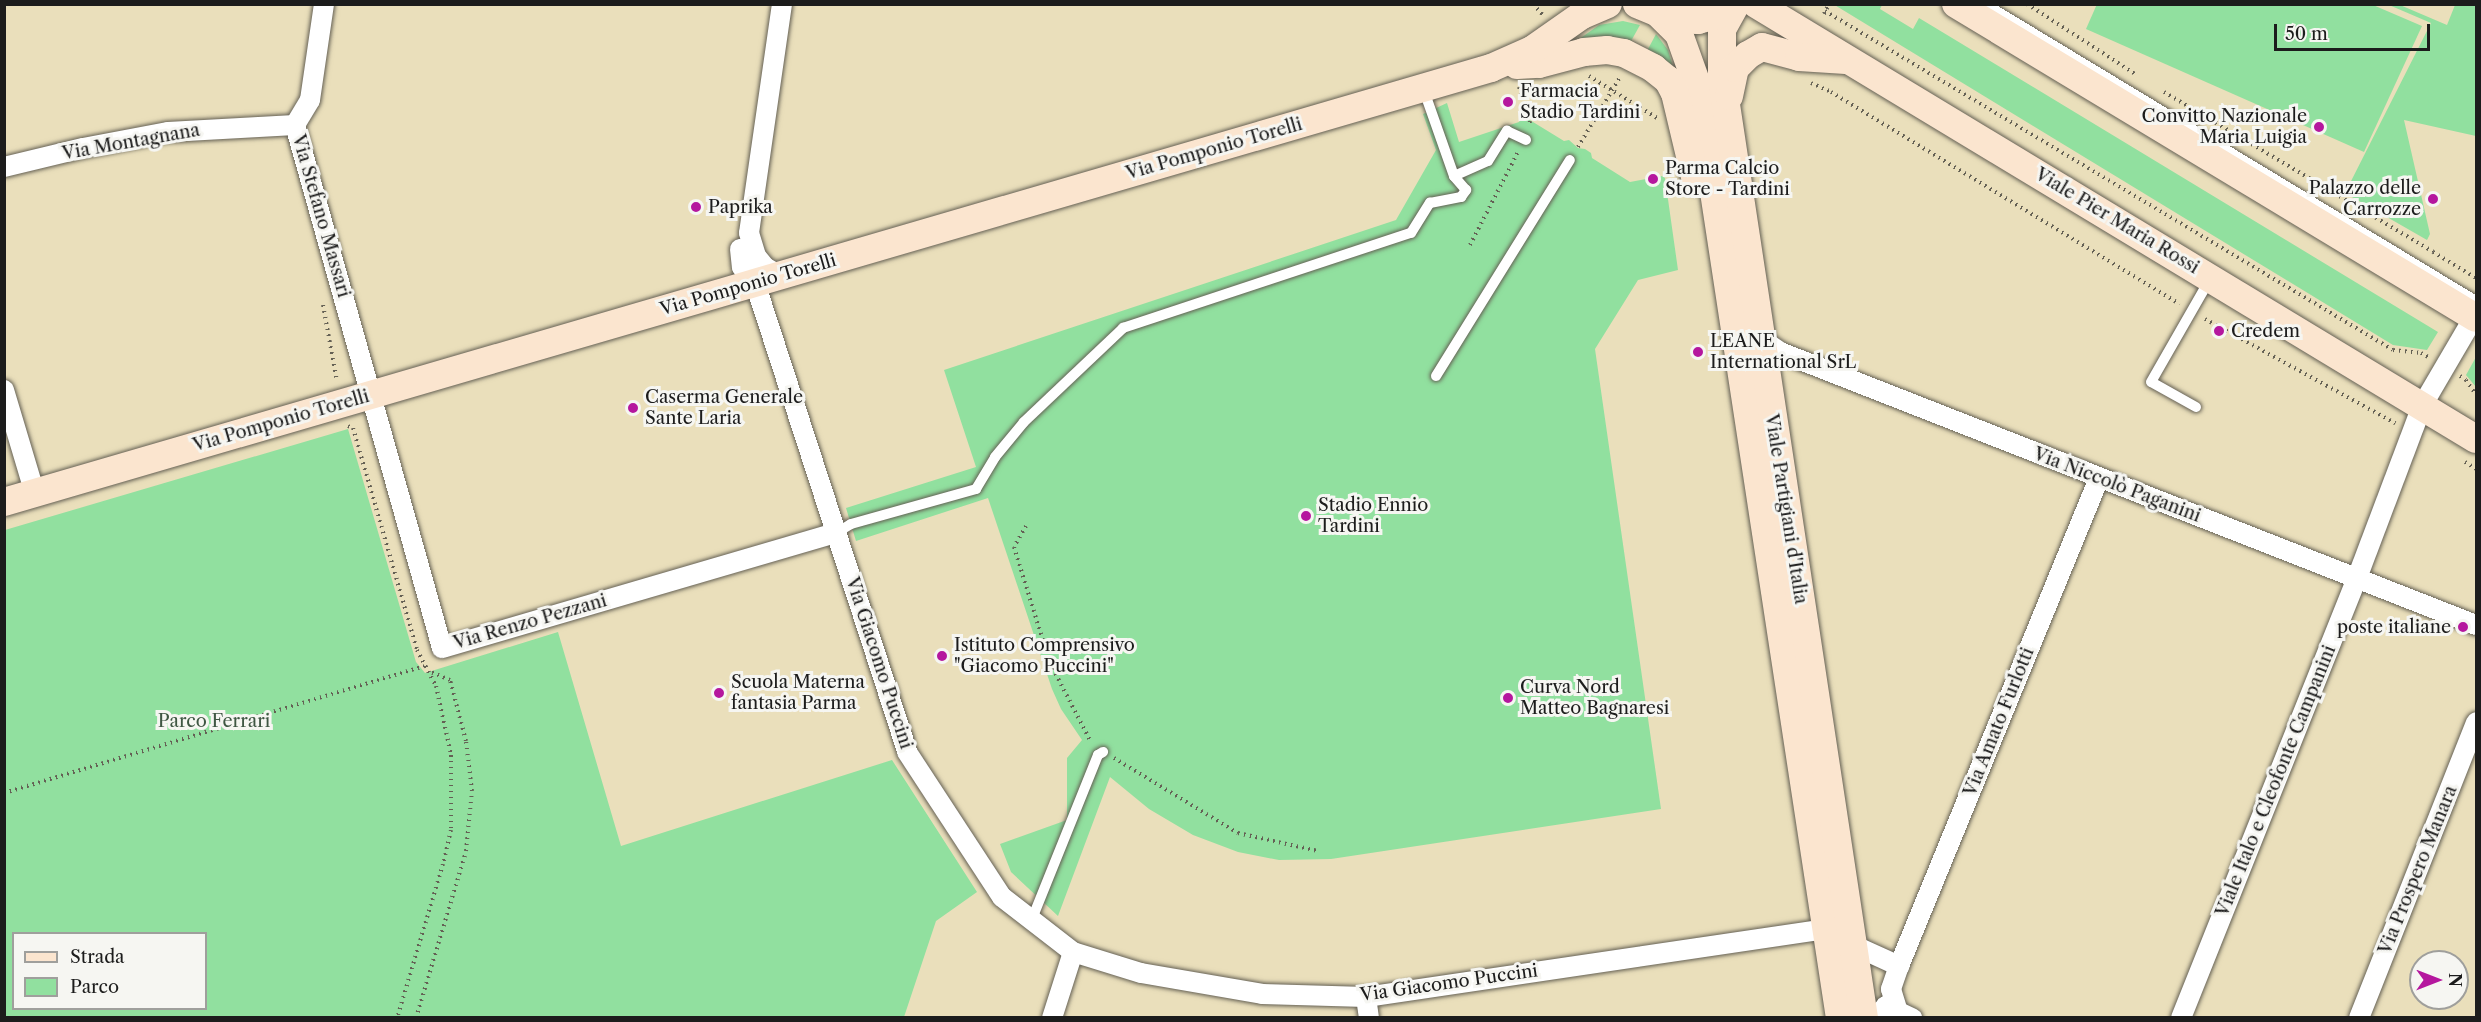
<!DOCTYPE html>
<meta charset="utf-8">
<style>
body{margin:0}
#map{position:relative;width:2481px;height:1022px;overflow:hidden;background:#eadfbb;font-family:"Libre Caslon Text",serif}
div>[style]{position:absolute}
.green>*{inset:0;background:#91e09f}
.path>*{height:4px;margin-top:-2px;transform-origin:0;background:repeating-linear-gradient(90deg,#646054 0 1.5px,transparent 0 6px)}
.roads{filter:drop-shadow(0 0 2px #646054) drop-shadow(0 0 2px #646054)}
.service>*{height:10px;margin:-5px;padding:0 5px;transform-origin:5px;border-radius:5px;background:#fff}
.minor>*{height:20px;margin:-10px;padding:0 10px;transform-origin:10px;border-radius:10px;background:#fff}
.secondary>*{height:28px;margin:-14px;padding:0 14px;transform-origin:14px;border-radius:14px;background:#fbe5cf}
.dots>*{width:16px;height:16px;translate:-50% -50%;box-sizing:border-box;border:3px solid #f6f6f2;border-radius:50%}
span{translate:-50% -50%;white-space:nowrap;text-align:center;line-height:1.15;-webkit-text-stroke:6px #f6f6f2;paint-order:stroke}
.poi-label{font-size:18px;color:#1c1c1c}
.left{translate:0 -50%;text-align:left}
.right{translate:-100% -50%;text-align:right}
.street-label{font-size:18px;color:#1c1c1c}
.park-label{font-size:18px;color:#3f5743}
.frame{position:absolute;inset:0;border:6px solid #1c1c1c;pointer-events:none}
.legend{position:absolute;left:12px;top:932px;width:195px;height:78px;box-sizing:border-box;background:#f6f6f2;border:2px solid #9f9f9c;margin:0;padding:8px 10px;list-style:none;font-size:18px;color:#1c1c1c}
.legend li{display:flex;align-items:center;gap:12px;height:30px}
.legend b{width:30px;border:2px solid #9f9f9c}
.north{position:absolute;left:2409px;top:950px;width:60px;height:60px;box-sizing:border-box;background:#f6f6f2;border:2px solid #9f9f9c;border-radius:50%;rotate:90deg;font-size:16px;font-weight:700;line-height:24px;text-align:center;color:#1c1c1c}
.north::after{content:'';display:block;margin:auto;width:21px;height:27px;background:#b5179e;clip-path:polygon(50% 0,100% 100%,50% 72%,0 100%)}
.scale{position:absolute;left:2274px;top:24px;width:156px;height:27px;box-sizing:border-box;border:3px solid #1c1c1c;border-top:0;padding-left:8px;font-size:18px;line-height:21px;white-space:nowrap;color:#1c1c1c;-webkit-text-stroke:4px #f6f6f2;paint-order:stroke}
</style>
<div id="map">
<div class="green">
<i style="clip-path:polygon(1833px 4px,1882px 5px,1880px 9px,1913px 29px,1919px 18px,2438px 332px,2427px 350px,2393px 345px)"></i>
<i style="clip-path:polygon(2097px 4px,2373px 5px,2422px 26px,2364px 152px,2086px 29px)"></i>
<i style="clip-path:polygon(2389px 5px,2400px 5px,2447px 25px,2455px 5px,2476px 5px,2476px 136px,2404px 120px,2430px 234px,2427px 240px,2345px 193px,2431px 23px)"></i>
<i style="clip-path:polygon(1623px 21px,1640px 25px,1630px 43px,1578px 40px,1599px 25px)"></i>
<i style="clip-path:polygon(1656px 34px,1668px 50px,1674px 70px,1647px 51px)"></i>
<i style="clip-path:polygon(1447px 103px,1459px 142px,1519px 122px,1523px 116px,1564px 141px,1569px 140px,1578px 148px,1585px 149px,1591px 153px,1592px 158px,1630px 182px,1662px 176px,1665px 178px,1678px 270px,1638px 280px,1595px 349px,1661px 809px,1331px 859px,1279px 860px,1238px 852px,1193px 835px,1149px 809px,1110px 777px,1058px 916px,1011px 872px,1000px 844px,1067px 820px,1067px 758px,1082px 740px,1061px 709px,1052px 689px,988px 498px,856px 541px,846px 508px,976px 467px,944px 370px,1396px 220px,1436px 150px,1423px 114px)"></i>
<i style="clip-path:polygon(2476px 357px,2476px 387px,2466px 375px)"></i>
<i style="clip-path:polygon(evenodd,348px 429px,416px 662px,425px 673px,558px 632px,621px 846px,892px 760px,977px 892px,936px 921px,904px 1017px,5px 1017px,5px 530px,348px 429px,14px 934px,206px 934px,206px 1008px,14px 1008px,14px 934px)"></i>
</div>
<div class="path">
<i style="left:1533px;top:4px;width:15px;rotate:48deg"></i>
<i style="left:2027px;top:4px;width:129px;rotate:32.9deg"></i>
<i style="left:1825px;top:11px;width:661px;rotate:30.83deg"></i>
<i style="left:2393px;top:350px;width:28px;rotate:6deg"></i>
<i style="left:2421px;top:353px;width:10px;rotate:29deg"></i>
<i style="left:1824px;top:14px;width:11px;rotate:-63deg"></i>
<i style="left:1589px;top:76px;width:80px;rotate:31.7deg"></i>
<i style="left:1811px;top:83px;width:22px;rotate:24deg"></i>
<i style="left:1831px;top:92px;width:408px;rotate:31.3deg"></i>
<i style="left:1519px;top:87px;width:36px;rotate:72deg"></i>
<i style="left:1530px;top:121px;width:5px;rotate:101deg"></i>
<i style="left:2164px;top:92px;width:313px;rotate:30.7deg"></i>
<i style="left:1578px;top:147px;width:82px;rotate:-59deg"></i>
<i style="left:1470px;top:245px;width:105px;rotate:-62.7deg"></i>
<i style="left:2433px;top:252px;width:50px;rotate:31.2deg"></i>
<i style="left:323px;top:305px;width:77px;rotate:79.6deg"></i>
<i style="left:2205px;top:319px;width:217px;rotate:28.7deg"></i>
<i style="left:2460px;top:376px;width:7px;rotate:34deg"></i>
<i style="left:2466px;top:380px;width:18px;rotate:56deg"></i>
<i style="left:348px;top:426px;width:5px;rotate:22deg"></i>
<i style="left:353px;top:428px;width:231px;rotate:73.9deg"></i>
<i style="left:417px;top:650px;width:41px;rotate:62.2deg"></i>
<i style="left:436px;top:686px;width:71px;rotate:77.7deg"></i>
<i style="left:451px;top:755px;width:75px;rotate:90deg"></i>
<i style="left:451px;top:830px;width:35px;rotate:103deg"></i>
<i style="left:443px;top:864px;width:161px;rotate:106.6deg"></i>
<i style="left:2465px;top:462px;width:13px;rotate:32deg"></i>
<i style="left:1026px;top:526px;width:24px;rotate:120deg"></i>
<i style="left:1014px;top:547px;width:121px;rotate:72.8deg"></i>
<i style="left:1050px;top:663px;width:89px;rotate:62.6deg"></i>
<i style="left:1114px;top:758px;width:145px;rotate:31.2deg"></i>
<i style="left:1238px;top:833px;width:82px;rotate:12.7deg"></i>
<i style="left:4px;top:793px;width:439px;rotate:-16.8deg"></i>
<i style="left:416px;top:1018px;width:174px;rotate:-73.3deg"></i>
<i style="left:466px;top:851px;width:60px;rotate:-84.3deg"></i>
<i style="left:472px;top:791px;width:50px;rotate:-96.8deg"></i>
<i style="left:466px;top:741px;width:63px;rotate:-104.7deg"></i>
<i style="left:450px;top:680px;width:21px;rotate:-157deg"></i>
</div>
<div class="roads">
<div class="service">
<i style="left:1985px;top:4px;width:574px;rotate:31.17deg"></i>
<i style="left:1454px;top:176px;width:37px;rotate:-24deg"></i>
<i style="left:1488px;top:161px;width:36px;rotate:-58deg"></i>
<i style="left:1507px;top:131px;width:21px;rotate:25deg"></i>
<i style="left:1436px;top:376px;width:254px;rotate:-58.2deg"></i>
<i style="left:2196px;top:407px;width:51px;rotate:-150.9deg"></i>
<i style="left:2151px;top:382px;width:119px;rotate:-60.2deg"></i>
<i style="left:836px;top:533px;width:17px;rotate:-31deg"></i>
<i style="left:851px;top:524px;width:130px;rotate:-15.6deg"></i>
<i style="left:976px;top:489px;width:37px;rotate:-59deg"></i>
<i style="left:995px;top:457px;width:45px;rotate:-50.4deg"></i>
<i style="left:1024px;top:422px;width:137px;rotate:-43.5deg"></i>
<i style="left:1123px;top:328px;width:303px;rotate:-18.3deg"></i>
<i style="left:1411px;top:233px;width:36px;rotate:-58deg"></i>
<i style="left:1430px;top:203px;width:32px;rotate:-11deg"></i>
<i style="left:1461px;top:197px;width:9px;rotate:-54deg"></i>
<i style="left:1466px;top:190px;width:18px;rotate:-131deg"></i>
<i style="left:1454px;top:176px;width:93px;rotate:-109.4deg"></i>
<i style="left:1032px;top:919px;width:177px;rotate:-68.1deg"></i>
<i style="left:1098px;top:755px;width:6px;rotate:-31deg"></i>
</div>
<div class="minor">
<i style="left:324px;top:4px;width:97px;rotate:98.3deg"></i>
<i style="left:310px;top:100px;width:29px;rotate:121deg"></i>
<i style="left:295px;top:125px;width:543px;rotate:74.3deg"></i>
<i style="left:442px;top:648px;width:410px;rotate:-16.3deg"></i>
<i style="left:782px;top:4px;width:231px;rotate:98.2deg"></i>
<i style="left:749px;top:233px;width:24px;rotate:73deg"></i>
<i style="left:756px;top:256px;width:14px;rotate:51deg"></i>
<i style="left:765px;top:267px;width:12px;rotate:31deg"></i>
<i style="left:775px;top:273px;width:12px"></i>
<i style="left:4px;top:167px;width:81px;rotate:-13.5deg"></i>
<i style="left:83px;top:148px;width:86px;rotate:-10.7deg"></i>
<i style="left:168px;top:132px;width:127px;rotate:-3.2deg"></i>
<i style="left:740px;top:249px;width:18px;rotate:84deg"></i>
<i style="left:742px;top:267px;width:21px;rotate:51deg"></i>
<i style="left:755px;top:283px;width:493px;rotate:72deg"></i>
<i style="left:907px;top:752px;width:173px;rotate:56.8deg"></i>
<i style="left:1002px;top:897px;width:90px;rotate:37.8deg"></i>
<i style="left:1073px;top:952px;width:71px;rotate:17.2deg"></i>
<i style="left:1141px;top:973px;width:123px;rotate:9.8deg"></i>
<i style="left:1262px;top:994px;width:104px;rotate:1.7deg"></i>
<i style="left:1366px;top:997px;width:466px;rotate:-8.4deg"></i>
<i style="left:1761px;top:339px;width:23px;rotate:34deg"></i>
<i style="left:1780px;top:352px;width:748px;rotate:21.42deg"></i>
<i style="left:4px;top:390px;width:109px;rotate:73.4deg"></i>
<i style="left:1853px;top:945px;width:51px;rotate:24.5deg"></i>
<i style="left:1899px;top:966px;width:527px;rotate:-67.71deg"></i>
<i style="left:1366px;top:997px;width:21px;rotate:82deg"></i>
<i style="left:1898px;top:1012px;width:24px;rotate:-107deg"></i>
<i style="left:1891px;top:989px;width:24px;rotate:-71deg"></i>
<i style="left:1052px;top:1018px;width:69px;rotate:-72.3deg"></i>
<i style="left:1875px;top:1018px;width:16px;rotate:-47deg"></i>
<i style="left:1886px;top:1006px;width:29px;rotate:25deg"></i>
<i style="left:2181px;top:1018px;width:474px;rotate:-68.2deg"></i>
<i style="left:2357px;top:578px;width:184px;rotate:-69.3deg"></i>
<i style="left:2422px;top:406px;width:103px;rotate:-59.7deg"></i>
<i style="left:2359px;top:1018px;width:318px;rotate:-68.4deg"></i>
</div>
<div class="secondary">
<i style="left:1637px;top:4px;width:23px;rotate:23deg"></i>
<i style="left:1658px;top:13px;width:30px;rotate:45deg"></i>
<i style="left:1679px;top:34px;width:56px;rotate:70.3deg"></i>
<i style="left:1698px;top:87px;width:942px;rotate:81.33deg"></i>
<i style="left:1736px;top:4px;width:29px;rotate:119deg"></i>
<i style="left:1722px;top:29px;width:49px;rotate:90deg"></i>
<i style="left:1722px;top:78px;width:951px;rotate:81.41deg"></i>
<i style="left:1756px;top:4px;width:841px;rotate:31.14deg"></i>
<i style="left:1956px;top:4px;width:607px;rotate:31.13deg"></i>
<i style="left:1656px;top:11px;width:23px;rotate:20deg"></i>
<i style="left:1678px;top:19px;width:20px;rotate:3deg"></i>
<i style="left:1698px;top:20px;width:20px;rotate:-15deg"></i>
<i style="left:1717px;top:15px;width:22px;rotate:-30deg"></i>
<i style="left:1517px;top:65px;width:22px;rotate:-3deg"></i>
<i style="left:1539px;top:64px;width:47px;rotate:-14.9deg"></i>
<i style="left:1584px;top:52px;width:23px;rotate:-5deg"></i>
<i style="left:1607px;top:50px;width:17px;rotate:10deg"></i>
<i style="left:1624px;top:53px;width:33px;rotate:27deg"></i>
<i style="left:1653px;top:68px;width:19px;rotate:39deg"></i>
<i style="left:1668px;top:80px;width:15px;rotate:62deg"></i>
<i style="left:1675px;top:93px;width:90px;rotate:76.6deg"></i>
<i style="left:1729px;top:96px;width:29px;rotate:-78deg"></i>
<i style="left:1735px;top:68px;width:18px;rotate:-45deg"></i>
<i style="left:1748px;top:55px;width:16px;rotate:-30deg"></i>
<i style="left:1762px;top:47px;width:38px;rotate:15deg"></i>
<i style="left:1799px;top:57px;width:47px;rotate:3.7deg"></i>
<i style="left:4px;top:502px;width:1549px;rotate:-16.27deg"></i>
<i style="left:1491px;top:68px;width:45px;rotate:-23.7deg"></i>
<i style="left:1532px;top:50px;width:61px;rotate:-35deg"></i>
<i style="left:1582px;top:15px;width:28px;rotate:-23deg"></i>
</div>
</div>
<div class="dots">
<i style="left:1508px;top:102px;background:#b5179e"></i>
<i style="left:2319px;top:127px;background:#b5179e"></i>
<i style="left:1653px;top:179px;background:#b5179e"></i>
<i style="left:2433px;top:199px;background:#b5179e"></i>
<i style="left:696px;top:207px;background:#b5179e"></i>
<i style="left:2219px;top:331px;background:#b5179e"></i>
<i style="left:1698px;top:352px;background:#b5179e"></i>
<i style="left:633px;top:408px;background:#b5179e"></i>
<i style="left:1306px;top:516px;background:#b5179e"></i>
<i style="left:2463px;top:627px;background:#b5179e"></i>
<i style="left:942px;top:656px;background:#b5179e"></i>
<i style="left:719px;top:693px;background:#b5179e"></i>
<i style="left:1508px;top:698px;background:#b5179e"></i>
</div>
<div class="poi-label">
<span class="left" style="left:1520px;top:102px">Farmacia<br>Stadio Tardini</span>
<span class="right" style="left:2307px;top:127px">Convitto Nazionale<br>Maria Luigia</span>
<span class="left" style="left:1665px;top:179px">Parma Calcio<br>Store - Tardini</span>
<span class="right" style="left:2421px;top:199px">Palazzo delle<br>Carrozze</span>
<span class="left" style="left:708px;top:207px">Paprika</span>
<span class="left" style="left:2231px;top:331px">Credem</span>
<span class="left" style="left:1710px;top:352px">LEANE<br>International SrL</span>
<span class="left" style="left:645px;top:408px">Caserma Generale<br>Sante Laria</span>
<span class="left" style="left:1318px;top:516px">Stadio Ennio<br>Tardini</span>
<span class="right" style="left:2451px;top:627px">poste italiane</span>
<span class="left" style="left:954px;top:656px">Istituto Comprensivo<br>"Giacomo Puccini"</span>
<span class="left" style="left:731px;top:693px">Scuola Materna<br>fantasia Parma</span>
<span class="left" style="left:1520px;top:698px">Curva Nord<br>Matteo Bagnaresi</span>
</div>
<div class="street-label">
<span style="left:131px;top:142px;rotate:-10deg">Via Montagnana</span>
<span style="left:1214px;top:149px;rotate:-16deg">Via Pomponio Torelli</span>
<span style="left:321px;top:216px;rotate:74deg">Via Stefano Massari</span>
<span style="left:2117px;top:221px;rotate:31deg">Viale Pier Maria Rossi</span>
<span style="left:748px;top:285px;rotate:-16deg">Via Pomponio Torelli</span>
<span style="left:281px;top:421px;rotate:-16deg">Via Pomponio Torelli</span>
<span style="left:2117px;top:485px;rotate:21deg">Via Niccolò Paganini</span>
<span style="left:1786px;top:509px;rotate:81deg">Viale Partigiani d'Italia</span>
<span style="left:530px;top:622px;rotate:-16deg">Via Renzo Pezzani</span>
<span style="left:879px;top:663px;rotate:72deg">Via Giacomo Puccini</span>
<span style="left:1999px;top:722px;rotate:-68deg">Via Amato Furlotti</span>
<span style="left:2276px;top:781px;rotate:-68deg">Viale Italo e Cleofonte Campanini</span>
<span style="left:2418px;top:870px;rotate:-68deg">Via Prospero Manara</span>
<span style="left:1449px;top:983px;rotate:-8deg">Via Giacomo Puccini</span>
</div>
<div class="park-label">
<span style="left:214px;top:721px">Parco Ferrari</span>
</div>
<div class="frame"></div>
<ul class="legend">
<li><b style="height:8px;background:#fbe5cf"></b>Strada</li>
<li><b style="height:16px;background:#91e09f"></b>Parco</li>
</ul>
<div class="north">N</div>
<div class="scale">50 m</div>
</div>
